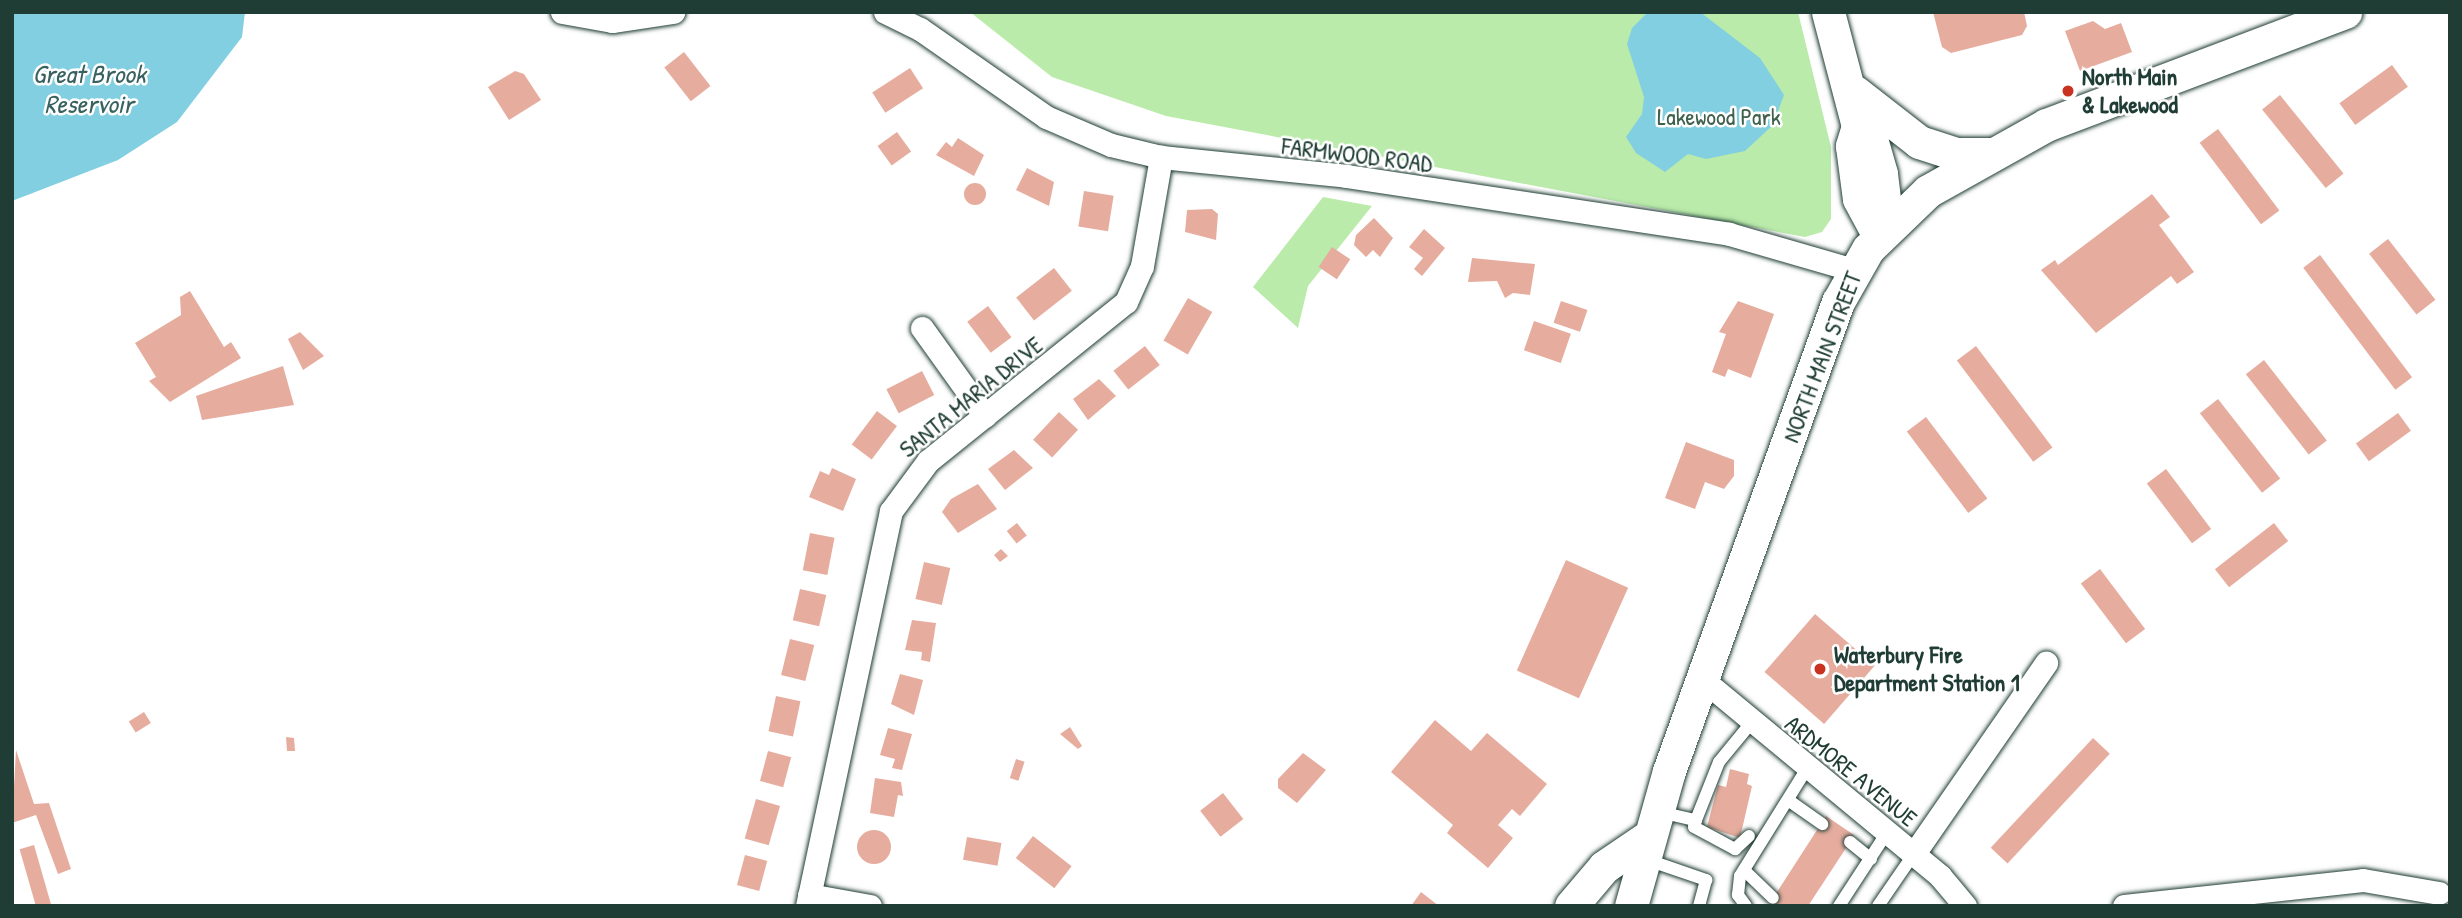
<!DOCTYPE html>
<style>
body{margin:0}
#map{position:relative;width:2462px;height:918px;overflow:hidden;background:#fff;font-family:"Patrick Hand",sans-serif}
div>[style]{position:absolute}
.green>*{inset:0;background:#baebab}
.water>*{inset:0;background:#82cfe1}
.building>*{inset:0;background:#e6ad9f;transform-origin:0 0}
.round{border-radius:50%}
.roads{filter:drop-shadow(0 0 2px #1f3d34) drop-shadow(0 0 2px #1f3d34)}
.service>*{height:12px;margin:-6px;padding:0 6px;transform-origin:6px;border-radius:6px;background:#fff}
.minor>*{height:23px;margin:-11.5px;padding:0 11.5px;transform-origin:11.5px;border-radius:11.5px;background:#fff}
.secondary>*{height:33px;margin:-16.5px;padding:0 16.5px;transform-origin:16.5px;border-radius:16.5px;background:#fff}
.dots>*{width:19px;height:19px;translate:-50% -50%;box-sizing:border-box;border:4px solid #fff;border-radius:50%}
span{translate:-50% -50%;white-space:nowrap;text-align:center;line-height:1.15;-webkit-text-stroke:5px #fff;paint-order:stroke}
.poi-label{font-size:24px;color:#1f3d34;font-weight:700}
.left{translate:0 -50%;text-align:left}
.park-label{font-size:24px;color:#3e604c}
.street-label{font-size:24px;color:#1f3d34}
.water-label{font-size:26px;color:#38625f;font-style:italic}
.frame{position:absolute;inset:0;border:14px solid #1f3d34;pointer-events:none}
</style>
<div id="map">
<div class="green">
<i style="clip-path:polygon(970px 12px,1798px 12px,1831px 147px,1831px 219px,1822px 232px,1805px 237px,1166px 116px,1052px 77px)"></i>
<i style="clip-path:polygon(1323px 197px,1372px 206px,1308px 286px,1298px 328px,1253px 287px)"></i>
</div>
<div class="water">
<i style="clip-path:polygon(12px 12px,245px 12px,242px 37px,177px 122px,118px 160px,12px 201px)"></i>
<i style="clip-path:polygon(1648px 12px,1700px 12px,1760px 58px,1784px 95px,1773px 125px,1745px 151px,1706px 159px,1688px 154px,1665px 172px,1636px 153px,1626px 137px,1642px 114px,1644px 97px,1627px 44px,1632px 28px)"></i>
</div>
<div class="building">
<i style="clip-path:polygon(1933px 12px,2024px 12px,2027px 26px,2022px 35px,1951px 53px,1942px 47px)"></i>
<i style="clip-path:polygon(2093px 21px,2105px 29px,2121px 23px,2132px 52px,2080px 71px,2065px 31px)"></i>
<i style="left:684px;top:52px;width:43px;height:25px;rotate:52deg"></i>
<i style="left:2392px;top:65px;width:27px;height:65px;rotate:54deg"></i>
<i style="left:910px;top:68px;width:24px;height:45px;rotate:57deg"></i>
<i style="clip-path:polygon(515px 71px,524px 74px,541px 100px,509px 120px,488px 87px)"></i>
<i style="left:2280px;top:95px;width:101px;height:23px;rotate:51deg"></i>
<i style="left:2218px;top:129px;width:102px;height:23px;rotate:53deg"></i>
<i style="left:897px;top:132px;width:24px;height:24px;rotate:54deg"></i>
<i style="clip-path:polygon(958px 138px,984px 155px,974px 176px,936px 155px,946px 142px,952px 147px)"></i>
<i style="clip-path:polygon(1027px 168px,1054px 182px,1049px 206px,1016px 190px)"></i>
<i class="round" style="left:964px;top:183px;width:22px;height:22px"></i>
<i style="left:1084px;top:191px;width:30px;height:36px;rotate:9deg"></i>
<i style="clip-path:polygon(2152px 194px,2170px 217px,2159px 225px,2194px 272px,2177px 284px,2171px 276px,2096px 333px,2041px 270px,2055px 260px,2058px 265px)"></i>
<i style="clip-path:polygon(1212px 209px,1218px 214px,1216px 240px,1185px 232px,1187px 210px)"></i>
<i style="clip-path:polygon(1374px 218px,1393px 238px,1380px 257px,1373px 250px,1366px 257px,1354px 245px,1356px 235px)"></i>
<i style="clip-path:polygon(1424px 229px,1445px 248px,1422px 276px,1414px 269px,1423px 258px,1409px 247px)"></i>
<i style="left:2388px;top:239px;width:77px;height:24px;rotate:52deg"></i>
<i style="left:1332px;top:247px;width:22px;height:24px;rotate:34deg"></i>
<i style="left:2320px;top:255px;width:153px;height:21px;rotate:53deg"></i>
<i style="clip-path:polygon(1472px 258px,1535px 264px,1530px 295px,1513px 293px,1505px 298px,1497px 281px,1468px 282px)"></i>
<i style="left:1054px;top:268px;width:29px;height:48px;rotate:52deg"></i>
<i style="clip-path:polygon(190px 291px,224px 347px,231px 342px,241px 358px,170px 402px,149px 381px,156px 377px,135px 343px,181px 315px,180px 297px)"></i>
<i style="left:1188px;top:298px;width:28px;height:49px;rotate:30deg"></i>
<i style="left:1561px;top:301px;width:28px;height:23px;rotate:19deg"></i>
<i style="clip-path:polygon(1738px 301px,1774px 314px,1751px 378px,1728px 369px,1725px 377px,1712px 372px,1726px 334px,1719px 332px)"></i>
<i style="left:988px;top:306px;width:39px;height:26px;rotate:53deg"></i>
<i style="left:1534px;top:321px;width:39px;height:31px;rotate:19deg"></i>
<i style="clip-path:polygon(300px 332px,324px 356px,303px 370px,288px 339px)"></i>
<i style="left:1145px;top:346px;width:24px;height:40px;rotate:52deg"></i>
<i style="left:1976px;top:346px;width:127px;height:24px;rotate:53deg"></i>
<i style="left:2264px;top:360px;width:102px;height:23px;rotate:52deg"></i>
<i style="clip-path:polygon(283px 366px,294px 405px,202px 420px,196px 396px)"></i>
<i style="left:922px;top:371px;width:27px;height:40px;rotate:63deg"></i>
<i style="clip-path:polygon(1099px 379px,1116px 396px,1088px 420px,1073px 399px)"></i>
<i style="left:2218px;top:399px;width:101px;height:23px;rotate:52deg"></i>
<i style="left:877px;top:411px;width:25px;height:42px;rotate:37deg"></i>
<i style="left:1059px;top:412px;width:26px;height:38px;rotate:43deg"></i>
<i style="left:2398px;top:413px;width:22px;height:52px;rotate:54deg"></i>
<i style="left:1926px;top:417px;width:102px;height:24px;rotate:53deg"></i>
<i style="clip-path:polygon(1686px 442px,1734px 460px,1734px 476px,1724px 489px,1705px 482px,1695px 509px,1665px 498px)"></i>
<i style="clip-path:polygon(1014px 450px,1033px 468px,1005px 490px,988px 469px)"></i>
<i style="clip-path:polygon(832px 468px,856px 479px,843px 511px,809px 497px,820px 471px,829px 475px)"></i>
<i style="left:2166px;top:469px;width:75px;height:24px;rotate:53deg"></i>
<i style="clip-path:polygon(978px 484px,997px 509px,958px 533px,942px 512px,951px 499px)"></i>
<i style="left:1017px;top:523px;width:16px;height:13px;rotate:52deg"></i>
<i style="left:2274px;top:523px;width:23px;height:75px;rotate:52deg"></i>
<i style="left:810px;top:533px;width:25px;height:38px;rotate:11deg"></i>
<i style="clip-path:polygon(1001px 549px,1008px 556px,1000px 562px,994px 555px)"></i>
<i style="left:1566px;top:560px;width:68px;height:121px;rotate:24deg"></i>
<i style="left:924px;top:562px;width:27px;height:38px;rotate:13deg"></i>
<i style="left:2100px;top:569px;width:75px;height:24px;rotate:53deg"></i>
<i style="left:800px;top:589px;width:27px;height:32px;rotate:13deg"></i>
<i style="left:1815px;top:614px;width:79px;height:77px;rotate:41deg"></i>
<i style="clip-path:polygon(912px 620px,936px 623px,930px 662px,921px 660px,922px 652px,905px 650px)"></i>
<i style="left:790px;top:639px;width:25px;height:37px;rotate:14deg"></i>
<i style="clip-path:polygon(900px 674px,923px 680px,914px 715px,891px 704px)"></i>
<i style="left:776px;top:696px;width:25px;height:36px;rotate:12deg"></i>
<i style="left:144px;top:712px;width:13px;height:18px;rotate:58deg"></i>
<i style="clip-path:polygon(1435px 720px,1471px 751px,1487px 733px,1547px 784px,1520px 816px,1512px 809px,1498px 825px,1513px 838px,1488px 868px,1447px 833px,1453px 825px,1391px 772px)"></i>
<i style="clip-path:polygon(1070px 727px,1082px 746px,1078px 749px,1060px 734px)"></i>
<i style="clip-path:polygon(888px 728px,912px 734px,902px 770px,892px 768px,895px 759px,880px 755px)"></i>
<i style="clip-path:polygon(286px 737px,294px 738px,295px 751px,287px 751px)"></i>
<i style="left:2093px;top:738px;width:23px;height:150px;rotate:43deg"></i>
<i style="clip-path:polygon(16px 750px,34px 804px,49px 803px,71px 869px,58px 874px,36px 815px,12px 823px)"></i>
<i style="left:768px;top:751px;width:24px;height:31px;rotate:15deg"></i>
<i style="clip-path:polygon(1303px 753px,1326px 770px,1297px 803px,1278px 788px,1278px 779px)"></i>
<i style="left:1016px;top:759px;width:9px;height:20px;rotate:18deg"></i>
<i style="clip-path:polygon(1730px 769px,1749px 774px,1747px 784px,1752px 786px,1740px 838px,1707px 827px,1718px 785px,1726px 787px)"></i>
<i style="clip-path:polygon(875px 778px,901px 782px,903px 796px,898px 795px,894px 817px,870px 813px)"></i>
<i style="left:1223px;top:793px;width:33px;height:29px;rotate:52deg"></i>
<i style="left:756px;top:799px;width:25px;height:41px;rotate:16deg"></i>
<i style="clip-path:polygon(1826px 816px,1854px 835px,1850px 842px,1808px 906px,1768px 906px)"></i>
<i class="round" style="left:857px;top:830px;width:34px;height:34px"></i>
<i style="left:1033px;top:836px;width:49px;height:28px;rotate:38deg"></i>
<i style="left:967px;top:837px;width:35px;height:23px;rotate:10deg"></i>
<i style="left:34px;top:845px;width:64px;height:15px;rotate:74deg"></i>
<i style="left:745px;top:855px;width:23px;height:31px;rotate:15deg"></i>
<i style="clip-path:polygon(1421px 892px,1439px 906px,1411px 906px)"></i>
</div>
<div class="roads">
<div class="service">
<i style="left:1788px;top:800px;width:42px;rotate:35.2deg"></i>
<i style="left:1660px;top:812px;width:37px;rotate:13deg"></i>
<i style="left:1696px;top:820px;width:62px;rotate:-68.4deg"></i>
<i style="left:1719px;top:762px;width:50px;rotate:-50.6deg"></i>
<i style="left:1696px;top:820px;width:7px;rotate:106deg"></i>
<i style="left:1694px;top:827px;width:47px;rotate:28.2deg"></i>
<i style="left:1735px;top:849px;width:19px;rotate:-43deg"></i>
<i style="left:1850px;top:842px;width:27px;rotate:39deg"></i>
<i style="left:1645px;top:859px;width:65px;rotate:19deg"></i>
<i style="left:1706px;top:880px;width:27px;rotate:105deg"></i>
<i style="left:1744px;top:870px;width:40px;rotate:44deg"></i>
<i style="left:1746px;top:906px;width:14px;rotate:-126deg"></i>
<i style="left:1738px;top:895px;width:19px;rotate:-84deg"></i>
<i style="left:1740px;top:876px;width:125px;rotate:-58.1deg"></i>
<i style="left:1839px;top:906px;width:86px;rotate:-56.9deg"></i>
<i style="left:1878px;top:906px;width:62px;rotate:-55.5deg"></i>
</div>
<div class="minor">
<i style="left:562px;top:12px;width:51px;rotate:10.2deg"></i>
<i style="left:612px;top:21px;width:62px;rotate:-8.4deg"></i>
<i style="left:885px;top:12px;width:39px;rotate:26deg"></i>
<i style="left:920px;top:29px;width:154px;rotate:34.9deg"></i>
<i style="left:1046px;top:117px;width:71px;rotate:23.3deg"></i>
<i style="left:1111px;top:145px;width:51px;rotate:13.5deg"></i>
<i style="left:1161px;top:157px;width:187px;rotate:5.8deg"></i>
<i style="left:1347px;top:176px;width:386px;rotate:8.6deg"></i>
<i style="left:1729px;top:234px;width:130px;rotate:16.1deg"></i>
<i style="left:922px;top:328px;width:108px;rotate:54.4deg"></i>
<i style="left:1702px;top:679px;width:309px;rotate:39.6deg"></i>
<i style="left:1940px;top:876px;width:39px;rotate:50deg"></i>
<i style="left:1913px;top:855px;width:234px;rotate:-55.3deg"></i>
<i style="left:809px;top:895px;width:62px;rotate:10.2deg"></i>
<i style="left:807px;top:906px;width:404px;rotate:-78deg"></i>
<i style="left:891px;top:511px;width:62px;rotate:-53.5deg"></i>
<i style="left:928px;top:461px;width:254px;rotate:-38.8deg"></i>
<i style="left:1126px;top:302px;width:39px;rotate:-66deg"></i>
<i style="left:1142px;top:266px;width:111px;rotate:-80.1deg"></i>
<i style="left:2124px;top:906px;width:240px;rotate:-6.2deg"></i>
<i style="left:2363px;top:880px;width:77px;rotate:9.7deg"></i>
</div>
<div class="secondary">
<i style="left:1828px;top:12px;width:118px;rotate:75.3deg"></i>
<i style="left:1858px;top:126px;width:21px;rotate:49deg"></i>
<i style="left:1872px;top:142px;width:33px;rotate:74deg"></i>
<i style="left:1881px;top:174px;width:33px;rotate:83deg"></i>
<i style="left:1885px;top:207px;width:30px;rotate:102deg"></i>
<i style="left:1855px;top:92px;width:81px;rotate:38deg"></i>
<i style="left:1919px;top:142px;width:39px;rotate:18deg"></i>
<i style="left:1956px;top:154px;width:35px"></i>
<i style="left:1858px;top:126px;width:21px;rotate:107deg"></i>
<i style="left:1852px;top:146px;width:53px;rotate:82.5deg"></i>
<i style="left:1859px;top:199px;width:42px;rotate:61.6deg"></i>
<i style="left:1571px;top:906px;width:51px;rotate:-49.8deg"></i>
<i style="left:1604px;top:867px;width:53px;rotate:-34.3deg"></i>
<i style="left:1631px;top:906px;width:140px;rotate:-74.3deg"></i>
<i style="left:1669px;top:771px;width:499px;rotate:-70.2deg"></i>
<i style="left:1838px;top:302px;width:61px;rotate:-60.5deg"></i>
<i style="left:1868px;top:249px;width:83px;rotate:-44deg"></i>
<i style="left:1928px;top:191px;width:135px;rotate:-29.2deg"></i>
<i style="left:2046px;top:125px;width:320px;rotate:-20.7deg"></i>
</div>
</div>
<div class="dots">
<i style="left:2068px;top:91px;background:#c8321e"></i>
<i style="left:1820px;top:669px;background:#c8321e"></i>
</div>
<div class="poi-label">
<span class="left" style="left:2082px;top:91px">North Main<br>&amp; Lakewood</span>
<span class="left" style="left:1834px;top:669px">Waterbury Fire<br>Department Station 1</span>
</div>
<div class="park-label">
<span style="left:1719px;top:117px">Lakewood Park</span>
</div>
<div class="street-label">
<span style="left:1357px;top:155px;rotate:7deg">FARMWOOD ROAD</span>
<span style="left:1822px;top:357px;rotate:-69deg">NORTH MAIN STREET</span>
<span style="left:971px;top:397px;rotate:-39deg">SANTA MARIA DRIVE</span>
<span style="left:1851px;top:771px;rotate:39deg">ARDMORE AVENUE</span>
</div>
<div class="water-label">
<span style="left:89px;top:89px">Great Brook<br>Reservoir</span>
</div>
<div class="frame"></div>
</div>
